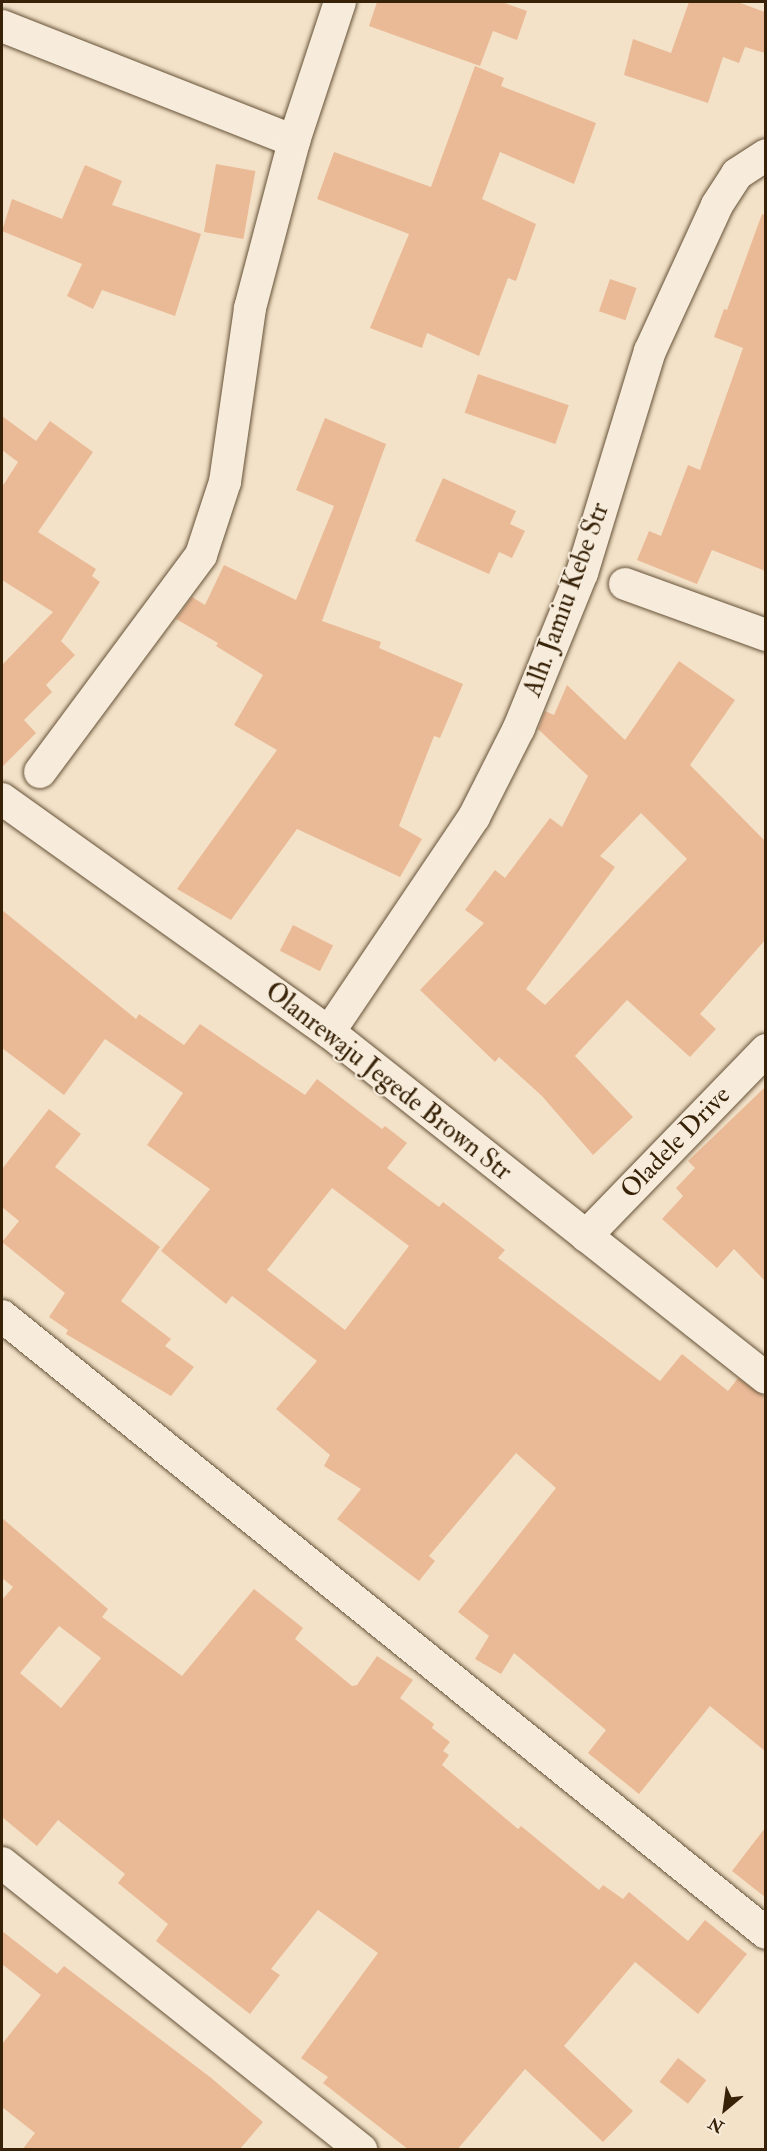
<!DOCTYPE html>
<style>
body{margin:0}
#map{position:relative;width:767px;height:2151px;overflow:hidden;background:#f3e2c8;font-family:"IM FELL Double Pica",serif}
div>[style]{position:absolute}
.building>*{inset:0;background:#eaba97;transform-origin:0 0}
.roads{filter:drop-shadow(0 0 2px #665238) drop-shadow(0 0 2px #665238)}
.street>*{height:32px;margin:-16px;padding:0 16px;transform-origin:16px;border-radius:16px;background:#f7ecdb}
span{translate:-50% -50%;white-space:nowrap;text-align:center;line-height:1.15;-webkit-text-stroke:4.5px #f7ecdb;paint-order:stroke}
.street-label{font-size:26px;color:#372208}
.frame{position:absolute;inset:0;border:3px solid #372208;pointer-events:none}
.north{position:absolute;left:695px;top:2079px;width:60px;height:60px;-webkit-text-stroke:4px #f7ecdb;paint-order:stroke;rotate:209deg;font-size:16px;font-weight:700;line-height:24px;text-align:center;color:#372208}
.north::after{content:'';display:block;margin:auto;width:21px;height:27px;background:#372208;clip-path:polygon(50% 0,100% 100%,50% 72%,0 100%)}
</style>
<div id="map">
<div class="building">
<i style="clip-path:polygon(377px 2px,502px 2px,527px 11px,517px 40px,493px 31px,480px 66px,369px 26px)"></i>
<i style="clip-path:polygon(689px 2px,738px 2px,765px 12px,765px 53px,745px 47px,739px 63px,723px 57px,708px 103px,624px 75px,633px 39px,671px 53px)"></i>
<i style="clip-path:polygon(475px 66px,504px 78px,501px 86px,596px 123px,574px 184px,500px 152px,482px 199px,536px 224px,516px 281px,508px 278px,479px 356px,427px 333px,422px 348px,370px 328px,409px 234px,317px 199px,334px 152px,431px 187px)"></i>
<i style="left:216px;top:164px;width:40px;height:69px;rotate:10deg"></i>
<i style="clip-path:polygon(85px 165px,122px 181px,112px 205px,201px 234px,175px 316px,102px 290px,93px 309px,67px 296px,82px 264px,2px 231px,12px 199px,62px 219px)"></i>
<i style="clip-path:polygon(762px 214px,765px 215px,765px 571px,712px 550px,697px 584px,637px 560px,649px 531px,661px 536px,688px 465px,700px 470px,743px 348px,714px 337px,724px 309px,727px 310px)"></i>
<i style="left:610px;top:279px;width:28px;height:34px;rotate:19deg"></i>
<i style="left:478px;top:374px;width:96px;height:41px;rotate:19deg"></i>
<i style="clip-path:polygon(2px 416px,36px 441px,50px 421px,93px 452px,38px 532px,96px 569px,92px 576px,100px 582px,61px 641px,75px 655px,46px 685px,52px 692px,24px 720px,36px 733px,2px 767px,2px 665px,53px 612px,2px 580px,2px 487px,18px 462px,2px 450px)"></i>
<i style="clip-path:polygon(325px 418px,386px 444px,322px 621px,381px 642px,379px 648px,463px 684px,440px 738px,434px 736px,399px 826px,422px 839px,400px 877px,297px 829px,231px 920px,177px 889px,277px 750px,234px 725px,263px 675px,216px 646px,218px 643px,176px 619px,192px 597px,205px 605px,224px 565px,296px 600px,334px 506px,296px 490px)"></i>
<i style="clip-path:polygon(443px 478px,516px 511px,510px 524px,525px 531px,512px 558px,499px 552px,489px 574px,415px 541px)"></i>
<i style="clip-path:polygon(evenodd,679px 661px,735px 700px,690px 765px,765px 841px,765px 940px,700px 1014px,716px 1029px,690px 1057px,627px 1000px,575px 1056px,633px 1117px,593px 1155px,542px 1096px,499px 1057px,495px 1062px,420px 990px,484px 923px,465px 910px,495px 870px,505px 878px,550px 818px,562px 827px,588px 776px,538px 729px,545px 711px,554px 715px,567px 685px,625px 740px,679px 661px,641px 813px,687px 859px,545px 1005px,526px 989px,615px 867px,600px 856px,641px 813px)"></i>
<i style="clip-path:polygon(evenodd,2px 910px,136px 1019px,139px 1014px,184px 1045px,200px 1024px,305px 1095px,317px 1079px,382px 1129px,385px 1126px,407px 1143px,387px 1168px,439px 1207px,443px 1202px,505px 1250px,498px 1258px,660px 1381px,682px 1354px,728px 1391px,738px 1378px,765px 1397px,765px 1751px,710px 1706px,639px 1794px,588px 1753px,606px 1730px,514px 1653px,501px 1674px,475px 1659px,489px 1636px,458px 1612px,556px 1488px,516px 1453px,429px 1556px,435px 1561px,419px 1581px,337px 1519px,361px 1489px,324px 1466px,330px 1455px,276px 1409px,317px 1361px,232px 1296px,226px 1304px,161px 1251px,210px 1189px,147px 1145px,183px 1093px,105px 1039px,64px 1095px,2px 1048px,2px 910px,332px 1188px,409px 1246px,345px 1330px,267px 1270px,332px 1188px)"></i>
<i style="left:293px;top:925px;width:45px;height:29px;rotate:27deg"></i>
<i style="clip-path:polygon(765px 1087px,765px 1281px,734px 1249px,717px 1268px,662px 1219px,683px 1196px,676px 1188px,695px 1168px,688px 1161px)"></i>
<i style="clip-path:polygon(49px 1109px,81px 1134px,55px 1167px,160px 1247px,121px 1301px,171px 1339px,165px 1346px,194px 1367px,171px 1396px,66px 1334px,68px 1330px,49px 1317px,65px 1293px,2px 1242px,19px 1221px,2px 1207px,2px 1169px)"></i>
<i style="clip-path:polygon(evenodd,2px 1518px,108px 1609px,102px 1617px,182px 1676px,254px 1589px,303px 1628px,295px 1639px,352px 1686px,357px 1685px,377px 1656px,413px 1680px,400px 1698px,434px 1724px,432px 1728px,450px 1742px,443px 1751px,449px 1755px,442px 1765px,518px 1829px,521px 1826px,599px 1890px,603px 1885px,623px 1899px,629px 1892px,688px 1941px,705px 1920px,747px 1954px,698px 2014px,635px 1962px,564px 2046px,633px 2111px,603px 2142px,525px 2069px,457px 2150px,409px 2150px,323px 2083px,328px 2077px,301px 2058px,378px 1953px,318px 1910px,271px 1969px,280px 1975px,250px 2014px,156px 1941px,168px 1924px,118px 1883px,125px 1874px,58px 1820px,37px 1846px,2px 1817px,2px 1600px,13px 1587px,2px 1578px,2px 1518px,59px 1626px,101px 1658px,61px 1708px,20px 1673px,59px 1626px)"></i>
<i style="clip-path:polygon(765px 1828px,765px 1897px,732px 1871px)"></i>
<i style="clip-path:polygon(2px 1931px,57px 1974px,64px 1966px,210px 2077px,263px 2122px,239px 2150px,22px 2150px,35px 2133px,2px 2107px,2px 2044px,41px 1995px,2px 1964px)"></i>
<i style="left:678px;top:2058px;width:36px;height:30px;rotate:38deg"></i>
</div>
<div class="roads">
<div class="street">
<i style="left:2px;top:26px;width:314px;rotate:21.5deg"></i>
<i style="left:625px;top:584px;width:150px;rotate:19.9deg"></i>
<i style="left:40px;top:772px;width:270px;rotate:-53.4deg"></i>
<i style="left:201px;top:555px;width:77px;rotate:-71.8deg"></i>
<i style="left:225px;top:482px;width:176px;rotate:-81.8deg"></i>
<i style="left:250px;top:308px;width:173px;rotate:-75.2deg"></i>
<i style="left:294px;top:141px;width:146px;rotate:-71.7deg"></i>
<i style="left:2px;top:799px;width:402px;rotate:35.5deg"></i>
<i style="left:329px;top:1032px;width:557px;rotate:38.37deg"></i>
<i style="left:329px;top:1032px;width:259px;rotate:-56deg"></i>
<i style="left:474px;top:817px;width:100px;rotate:-63.2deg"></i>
<i style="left:519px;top:728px;width:167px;rotate:-67.9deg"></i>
<i style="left:582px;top:573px;width:232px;rotate:-73deg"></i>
<i style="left:650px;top:351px;width:161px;rotate:-65.3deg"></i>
<i style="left:717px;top:205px;width:37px;rotate:-57deg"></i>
<i style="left:737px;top:174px;width:35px;rotate:-33deg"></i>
<i style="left:586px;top:1236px;width:259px;rotate:-45.9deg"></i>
<i style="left:2px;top:1316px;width:982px;rotate:38.92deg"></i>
<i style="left:2px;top:1863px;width:460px;rotate:38.6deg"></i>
</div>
</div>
<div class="street-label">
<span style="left:567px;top:600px;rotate:-70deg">Alh. Jamiu Kebe Str</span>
<span style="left:388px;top:1082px;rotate:38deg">Olanrewaju Jegede Brown Str</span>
<span style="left:676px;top:1143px;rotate:-46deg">Oladele Drive</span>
</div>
<div class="frame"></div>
<div class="north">N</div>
</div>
